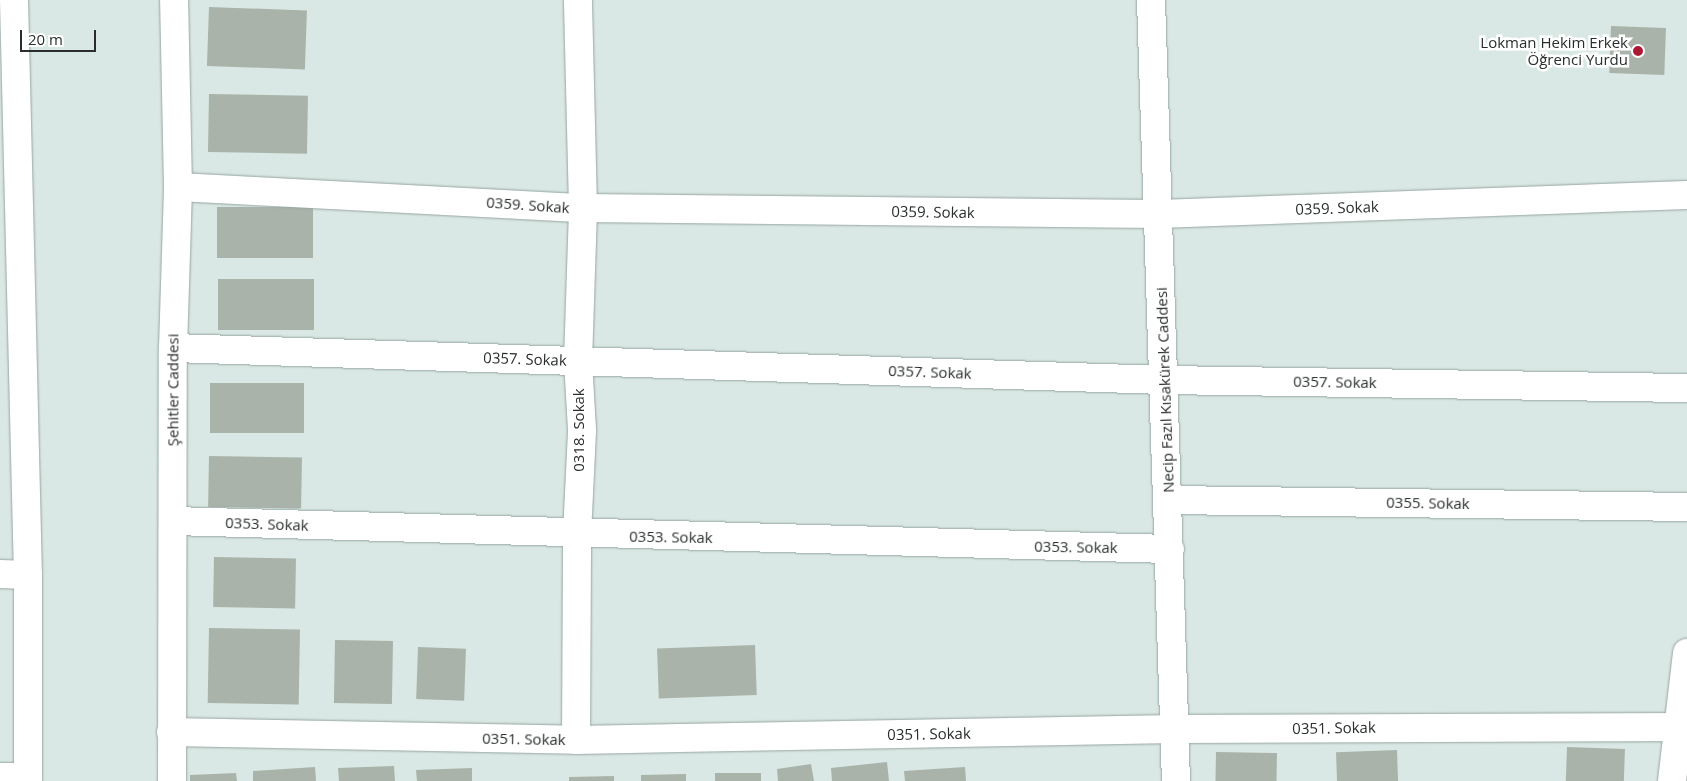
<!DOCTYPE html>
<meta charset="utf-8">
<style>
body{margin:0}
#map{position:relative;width:1687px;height:781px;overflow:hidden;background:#d9e8e4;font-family:"Open Sans",sans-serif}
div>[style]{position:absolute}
.building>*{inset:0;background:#a9b3aa;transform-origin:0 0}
.roads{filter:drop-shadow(0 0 1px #97a5a1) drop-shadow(0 0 1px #97a5a1)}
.minor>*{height:28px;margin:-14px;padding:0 14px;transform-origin:14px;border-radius:14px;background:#fff}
.dots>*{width:14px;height:14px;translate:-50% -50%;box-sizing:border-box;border:2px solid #fff;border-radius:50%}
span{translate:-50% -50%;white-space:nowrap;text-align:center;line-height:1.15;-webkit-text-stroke:5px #fff;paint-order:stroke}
.poi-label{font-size:15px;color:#292e2d}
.right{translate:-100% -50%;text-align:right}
.street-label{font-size:15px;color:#292e2d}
.scale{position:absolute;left:20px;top:30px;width:76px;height:22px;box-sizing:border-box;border:2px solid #292e2d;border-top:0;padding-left:6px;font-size:15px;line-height:18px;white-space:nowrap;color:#292e2d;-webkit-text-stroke:4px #fff;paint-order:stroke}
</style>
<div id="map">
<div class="building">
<i style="left:209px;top:7px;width:98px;height:59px;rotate:2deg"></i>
<i style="left:1611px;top:26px;width:55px;height:47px;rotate:2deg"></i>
<i style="left:209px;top:94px;width:99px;height:58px;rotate:1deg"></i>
<i style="left:217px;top:207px;width:96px;height:51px"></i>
<i style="left:218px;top:279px;width:96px;height:51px"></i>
<i style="left:210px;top:383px;width:94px;height:50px"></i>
<i style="left:209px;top:456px;width:93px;height:51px;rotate:1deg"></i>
<i style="left:214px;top:557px;width:82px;height:50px;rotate:1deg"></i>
<i style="left:209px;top:628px;width:91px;height:75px;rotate:1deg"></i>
<i style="left:393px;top:641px;width:63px;height:58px;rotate:91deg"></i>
<i style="left:755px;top:645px;width:50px;height:98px;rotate:88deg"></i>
<i style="left:418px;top:647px;width:48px;height:52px;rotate:2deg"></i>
<i style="left:1567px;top:747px;width:58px;height:34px;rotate:2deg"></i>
<i style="left:1397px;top:750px;width:31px;height:61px;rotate:88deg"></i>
<i style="left:1216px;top:752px;width:61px;height:29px;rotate:1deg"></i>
<i style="clip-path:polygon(887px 762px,889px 781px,832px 781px,831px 768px)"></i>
<i style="clip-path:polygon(811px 764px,814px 781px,778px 781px,777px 769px)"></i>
<i style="clip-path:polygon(394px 766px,395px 781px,339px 781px,338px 768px)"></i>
<i style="clip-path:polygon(315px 767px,316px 781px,253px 781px,253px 771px)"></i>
<i style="clip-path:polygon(965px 767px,966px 781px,905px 781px,904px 771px)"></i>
<i style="clip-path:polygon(472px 768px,472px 781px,417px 781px,416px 770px)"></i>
<i style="clip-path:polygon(236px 773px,237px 781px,190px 781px,190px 775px)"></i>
<i style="left:715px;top:773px;width:46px;height:8px"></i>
<i style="clip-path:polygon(686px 774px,686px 781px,641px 781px,641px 775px)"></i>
<i style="clip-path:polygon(614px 776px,614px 781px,569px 781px,569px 777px)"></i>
</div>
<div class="roads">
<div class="minor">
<i style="left:14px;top:0;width:575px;rotate:88.61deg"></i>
<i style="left:28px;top:575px;width:206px;rotate:90deg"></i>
<i style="left:1151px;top:0;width:781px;rotate:88.17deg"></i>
<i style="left:178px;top:187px;width:406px;rotate:3deg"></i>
<i style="left:583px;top:208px;width:576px;rotate:0.6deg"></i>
<i style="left:1159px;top:214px;width:528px;rotate:-2.06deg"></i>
<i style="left:173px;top:348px;width:992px;rotate:1.85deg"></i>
<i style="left:1164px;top:380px;width:523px;rotate:0.88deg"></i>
<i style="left:1169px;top:500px;width:518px;rotate:0.77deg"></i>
<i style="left:173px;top:521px;width:997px;rotate:1.61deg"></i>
<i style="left:0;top:574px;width:28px;rotate:2deg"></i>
<i style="left:171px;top:732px;width:405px;rotate:1.1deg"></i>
<i style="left:576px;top:740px;width:599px;rotate:-1.05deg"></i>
<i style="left:1175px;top:729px;width:512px;rotate:-0.22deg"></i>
<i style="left:576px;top:740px;width:206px;rotate:-89.7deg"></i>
<i style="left:577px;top:534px;width:104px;rotate:-87.2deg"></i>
<i style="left:582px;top:430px;width:69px;rotate:-93.3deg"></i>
<i style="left:578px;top:361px;width:153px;rotate:-88.1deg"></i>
<i style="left:583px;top:208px;width:208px;rotate:-91.4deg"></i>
<i style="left:0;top:777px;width:28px"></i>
<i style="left:172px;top:781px;width:433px;rotate:-89.9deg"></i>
<i style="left:173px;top:348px;width:161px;rotate:-88.2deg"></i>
<i style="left:178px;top:187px;width:187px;rotate:-91.2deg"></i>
<i style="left:1672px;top:781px;width:129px;rotate:-83.3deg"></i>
</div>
</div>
<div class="dots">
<i style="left:1638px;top:51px;background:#ad1935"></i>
</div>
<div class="poi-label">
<span class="right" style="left:1628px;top:51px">Lokman Hekim Erkek<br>Öğrenci Yurdu</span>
</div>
<div class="street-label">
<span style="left:528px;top:205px;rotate:4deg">0359. Sokak</span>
<span style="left:1337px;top:208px;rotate:-2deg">0359. Sokak</span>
<span style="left:933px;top:212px;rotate:1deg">0359. Sokak</span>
<span style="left:525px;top:359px;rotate:2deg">0357. Sokak</span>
<span style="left:930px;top:372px;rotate:2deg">0357. Sokak</span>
<span style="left:1335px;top:382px;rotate:1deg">0357. Sokak</span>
<span style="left:173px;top:390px;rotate:-90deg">Şehitler Caddesi</span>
<span style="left:1165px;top:390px;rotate:-92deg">Necip Fazıl Kısakürek Caddesi</span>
<span style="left:579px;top:430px;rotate:-90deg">0318. Sokak</span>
<span style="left:1428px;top:503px;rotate:1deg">0355. Sokak</span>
<span style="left:267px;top:524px;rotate:2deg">0353. Sokak</span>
<span style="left:671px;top:537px;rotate:1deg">0353. Sokak</span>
<span style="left:1076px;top:547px;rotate:1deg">0353. Sokak</span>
<span style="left:1334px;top:728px;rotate:-1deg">0351. Sokak</span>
<span style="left:929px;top:734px;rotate:-1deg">0351. Sokak</span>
<span style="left:524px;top:739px;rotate:1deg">0351. Sokak</span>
</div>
<div class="scale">20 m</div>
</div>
